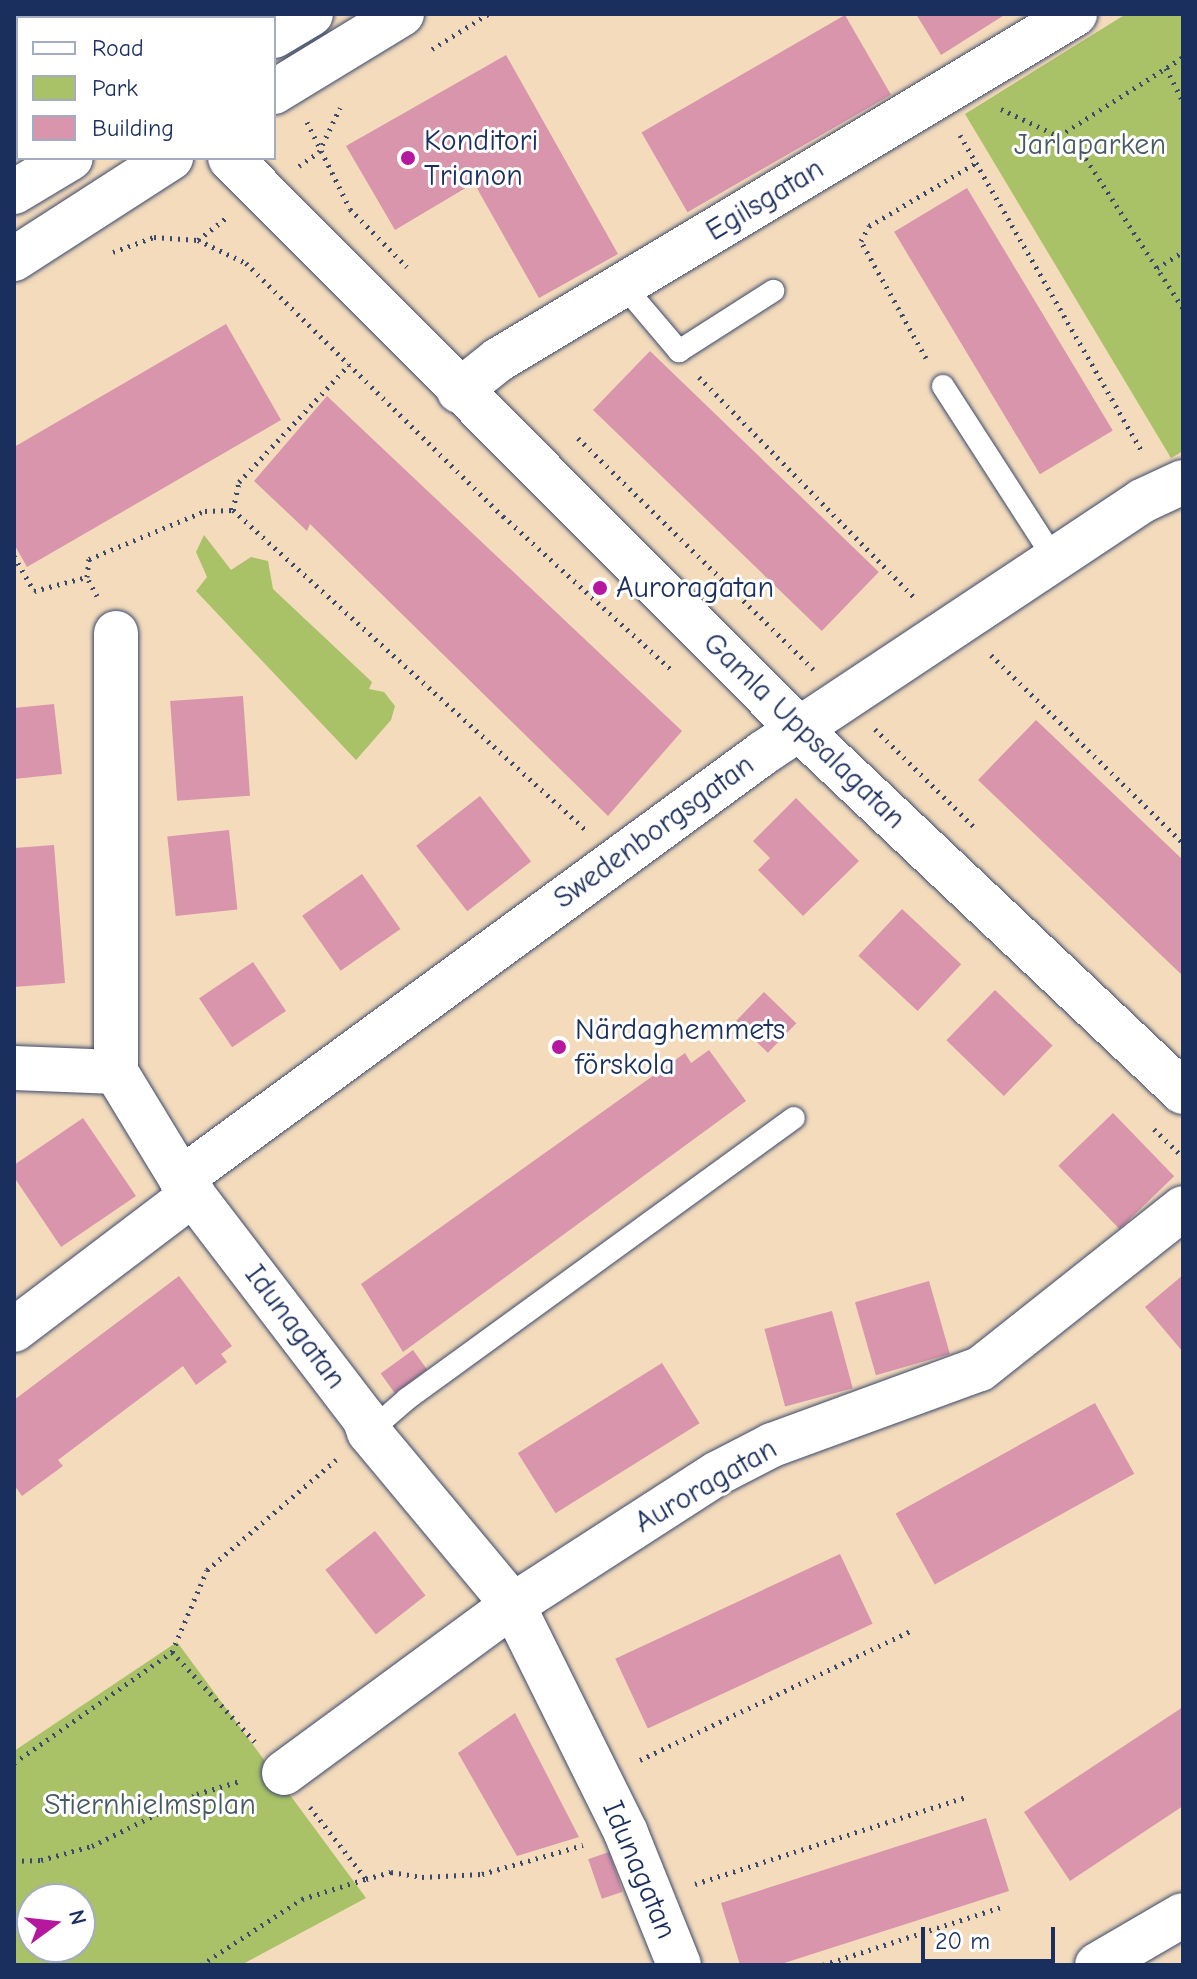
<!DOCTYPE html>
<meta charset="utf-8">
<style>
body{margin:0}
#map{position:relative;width:1197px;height:1979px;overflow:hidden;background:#f3dbbc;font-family:"Comic Neue",sans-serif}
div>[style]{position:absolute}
.green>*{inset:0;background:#a9c167}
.building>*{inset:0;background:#d995ac;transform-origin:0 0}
.path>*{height:5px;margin-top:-2.5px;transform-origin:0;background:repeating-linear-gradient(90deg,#3b496c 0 2px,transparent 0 8px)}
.roads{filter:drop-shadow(0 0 2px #3b496c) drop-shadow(0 0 2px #3b496c)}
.lane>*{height:22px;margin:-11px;padding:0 11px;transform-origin:11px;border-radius:11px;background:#fff}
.street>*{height:44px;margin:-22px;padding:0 22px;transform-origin:22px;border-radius:22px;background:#fff}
.secondary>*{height:44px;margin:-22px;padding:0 22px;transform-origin:22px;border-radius:22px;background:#fff}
.dots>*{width:22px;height:22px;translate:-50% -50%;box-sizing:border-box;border:4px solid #fff;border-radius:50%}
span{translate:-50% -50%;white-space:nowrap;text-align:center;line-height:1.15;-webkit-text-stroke:6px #fff;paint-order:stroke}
.poi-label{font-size:30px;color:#1b2f5e}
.left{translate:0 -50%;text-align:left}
.park-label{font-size:30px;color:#465b61}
.street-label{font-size:30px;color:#1b2f5e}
.frame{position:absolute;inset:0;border:16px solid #1b2f5e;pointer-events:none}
.legend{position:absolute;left:16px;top:16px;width:260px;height:144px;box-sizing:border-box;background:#fff;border:2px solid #a4acbf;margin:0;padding:10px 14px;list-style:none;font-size:24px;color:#1b2f5e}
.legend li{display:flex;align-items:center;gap:16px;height:40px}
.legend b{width:40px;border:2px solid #a4acbf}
.north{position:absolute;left:16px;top:1883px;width:80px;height:80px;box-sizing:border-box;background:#fff;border:2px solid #a4acbf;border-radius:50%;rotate:75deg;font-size:22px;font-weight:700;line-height:32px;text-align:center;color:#1b2f5e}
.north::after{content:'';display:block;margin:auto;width:28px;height:36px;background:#b5179e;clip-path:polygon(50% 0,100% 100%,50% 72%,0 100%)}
.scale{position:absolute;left:921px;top:1927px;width:134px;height:36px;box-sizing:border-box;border:4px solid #1b2f5e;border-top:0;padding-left:10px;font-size:24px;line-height:28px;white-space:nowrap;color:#1b2f5e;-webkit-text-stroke:6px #fff;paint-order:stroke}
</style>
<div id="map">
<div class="green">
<i style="clip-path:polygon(1126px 14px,1183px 14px,1183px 451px,1171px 458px,965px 114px)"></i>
<i style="clip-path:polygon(204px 535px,231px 570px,251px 557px,268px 561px,273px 589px,372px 682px,369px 689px,384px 692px,395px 706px,391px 720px,356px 760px,196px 591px,207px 577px,196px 552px)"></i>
<i style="clip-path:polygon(evenodd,177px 1642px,366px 1898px,241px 1965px,14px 1965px,14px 1751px,177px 1642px,32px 1899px,80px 1899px,80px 1947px,32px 1947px,32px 1899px)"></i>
</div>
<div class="building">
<i style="clip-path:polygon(916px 14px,1006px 14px,941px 55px)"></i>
<i style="left:845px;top:15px;width:92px;height:235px;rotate:60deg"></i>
<i style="clip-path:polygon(506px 55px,618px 254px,539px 298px,474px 183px,395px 230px,346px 146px)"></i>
<i style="left:967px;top:188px;width:283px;height:85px;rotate:59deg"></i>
<i style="clip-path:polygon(226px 324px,281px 420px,27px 567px,14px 544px,14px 447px)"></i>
<i style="left:650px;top:351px;width:318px;height:82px;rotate:44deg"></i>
<i style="clip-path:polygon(327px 396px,682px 731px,608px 816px,310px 524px,307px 531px,254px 481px)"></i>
<i style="left:243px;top:696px;width:100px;height:73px;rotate:86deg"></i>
<i style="clip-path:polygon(54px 704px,62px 774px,14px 779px,14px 708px)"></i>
<i style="clip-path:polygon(1036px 720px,1183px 860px,1183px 976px,978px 780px)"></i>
<i style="left:480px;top:796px;width:83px;height:81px;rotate:52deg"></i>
<i style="clip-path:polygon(796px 798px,859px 861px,803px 916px,758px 870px,770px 858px,753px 841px)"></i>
<i style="left:229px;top:830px;width:80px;height:62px;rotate:84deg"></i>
<i style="clip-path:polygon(54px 845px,65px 983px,14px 987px,14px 848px)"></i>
<i style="left:362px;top:874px;width:67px;height:73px;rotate:55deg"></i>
<i style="left:902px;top:909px;width:81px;height:64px;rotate:43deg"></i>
<i style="left:253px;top:962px;width:59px;height:65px;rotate:56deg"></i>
<i style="left:995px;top:990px;width:80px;height:70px;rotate:44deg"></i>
<i style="left:764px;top:992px;width:45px;height:41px;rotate:44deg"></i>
<i style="clip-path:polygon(709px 1050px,746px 1101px,403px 1352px,361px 1284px,685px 1053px,691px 1063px)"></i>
<i style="left:1113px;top:1113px;width:88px;height:76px;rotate:46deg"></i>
<i style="clip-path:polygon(83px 1118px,136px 1196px,61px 1247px,14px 1177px,14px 1165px)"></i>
<i style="clip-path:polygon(1183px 1275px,1183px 1352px,1145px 1307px)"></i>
<i style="clip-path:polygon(179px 1276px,232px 1346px,221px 1354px,227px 1362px,196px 1385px,183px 1366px,58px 1460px,63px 1466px,22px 1496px,14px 1485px,14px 1400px)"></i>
<i style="left:929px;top:1281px;width:76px;height:77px;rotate:74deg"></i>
<i style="left:832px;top:1311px;width:80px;height:70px;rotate:75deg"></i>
<i style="left:413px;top:1350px;width:24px;height:40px;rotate:54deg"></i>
<i style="left:662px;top:1363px;width:71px;height:170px;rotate:58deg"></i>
<i style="left:1095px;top:1403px;width:81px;height:228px;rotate:61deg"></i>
<i style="left:375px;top:1531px;width:82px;height:63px;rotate:52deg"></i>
<i style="left:840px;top:1554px;width:77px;height:248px;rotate:65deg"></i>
<i style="clip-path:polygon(1183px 1707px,1183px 1806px,1070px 1881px,1024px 1812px)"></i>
<i style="clip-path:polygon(515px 1713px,579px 1837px,517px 1856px,458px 1753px)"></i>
<i style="clip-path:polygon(986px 1818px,1009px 1891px,778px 1965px,740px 1965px,721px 1903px)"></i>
<i style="left:609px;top:1852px;width:42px;height:22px;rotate:71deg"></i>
</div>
<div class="path">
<i style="left:26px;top:14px;width:5px;rotate:53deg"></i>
<i style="left:161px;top:18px;width:8px;rotate:-30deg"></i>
<i style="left:432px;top:49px;width:66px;rotate:-32deg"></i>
<i style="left:1166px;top:68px;width:37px;rotate:63deg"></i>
<i style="left:1001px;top:109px;width:84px;rotate:25.3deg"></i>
<i style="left:1077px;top:145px;width:194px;rotate:57deg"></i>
<i style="left:307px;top:122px;width:97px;rotate:63.7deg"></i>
<i style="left:350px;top:209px;width:81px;rotate:45.5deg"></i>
<i style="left:960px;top:135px;width:366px;rotate:60.1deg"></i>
<i style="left:1059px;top:136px;width:147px;rotate:-32.5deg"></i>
<i style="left:299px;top:166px;width:24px;rotate:-35deg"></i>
<i style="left:319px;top:152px;width:49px;rotate:-64.5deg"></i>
<i style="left:198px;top:240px;width:36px;rotate:-38deg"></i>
<i style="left:113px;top:252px;width:44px;rotate:-20.1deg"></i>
<i style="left:154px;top:237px;width:44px;rotate:3.9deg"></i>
<i style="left:198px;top:240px;width:53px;rotate:25.6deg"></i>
<i style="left:246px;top:263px;width:361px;rotate:44.6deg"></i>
<i style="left:503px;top:516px;width:231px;rotate:42.4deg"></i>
<i style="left:1157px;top:268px;width:31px;rotate:-32deg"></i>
<i style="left:926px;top:358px;width:134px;rotate:-119.1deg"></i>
<i style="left:861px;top:241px;width:17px;rotate:-62deg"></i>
<i style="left:869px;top:226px;width:124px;rotate:-30.5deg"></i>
<i style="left:699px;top:377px;width:310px;rotate:45.7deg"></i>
<i style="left:578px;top:438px;width:330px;rotate:44.5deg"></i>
<i style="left:233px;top:510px;width:29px;rotate:-78deg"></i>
<i style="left:239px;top:482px;width:161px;rotate:-46.8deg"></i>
<i style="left:14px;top:556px;width:40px;rotate:60.3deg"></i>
<i style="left:34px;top:591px;width:55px;rotate:-14.8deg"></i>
<i style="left:97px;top:596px;width:21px;rotate:-118deg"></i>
<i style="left:87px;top:577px;width:18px;rotate:-84deg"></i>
<i style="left:89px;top:559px;width:126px;rotate:-22.5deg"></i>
<i style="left:205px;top:511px;width:28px;rotate:-2deg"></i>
<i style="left:233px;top:510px;width:476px;rotate:42.2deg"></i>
<i style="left:991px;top:655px;width:269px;rotate:44.4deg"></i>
<i style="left:875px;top:729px;width:138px;rotate:44.7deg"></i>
<i style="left:1154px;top:1129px;width:40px;rotate:44deg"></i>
<i style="left:172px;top:1652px;width:89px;rotate:-66.9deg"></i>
<i style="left:207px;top:1570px;width:170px;rotate:-40.5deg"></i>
<i style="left:172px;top:1652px;width:122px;rotate:47.3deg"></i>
<i style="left:640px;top:1760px;width:299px;rotate:-25.5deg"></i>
<i style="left:14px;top:1763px;width:193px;rotate:-35.1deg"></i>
<i style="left:310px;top:1807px;width:91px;rotate:52.1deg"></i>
<i style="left:14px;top:1861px;width:27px;rotate:-2deg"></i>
<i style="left:41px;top:1860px;width:53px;rotate:-15.4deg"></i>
<i style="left:92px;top:1846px;width:117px;rotate:-26.3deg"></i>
<i style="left:197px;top:1794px;width:45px;rotate:-16.8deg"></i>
<i style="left:695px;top:1884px;width:285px;rotate:-17.8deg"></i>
<i style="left:201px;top:1965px;width:121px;rotate:-33.2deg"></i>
<i style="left:302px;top:1899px;width:67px;rotate:-17.4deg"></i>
<i style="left:366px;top:1879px;width:26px;rotate:-16deg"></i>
<i style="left:391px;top:1872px;width:31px;rotate:9deg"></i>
<i style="left:422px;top:1877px;width:60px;rotate:-2.9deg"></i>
<i style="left:482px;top:1874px;width:105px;rotate:-16deg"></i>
<i style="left:823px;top:1965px;width:187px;rotate:-18deg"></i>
</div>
<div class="roads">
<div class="lane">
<i style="left:623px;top:285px;width:87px;rotate:49.7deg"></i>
<i style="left:679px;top:351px;width:112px;rotate:-32.6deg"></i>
<i style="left:943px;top:386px;width:207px;rotate:57.2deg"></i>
<i style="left:369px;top:1432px;width:50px;rotate:-41deg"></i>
<i style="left:407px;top:1399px;width:478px;rotate:-36deg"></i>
</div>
<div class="street">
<i style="left:459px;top:391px;width:50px;rotate:-38.5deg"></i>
<i style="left:498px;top:360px;width:673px;rotate:-30.95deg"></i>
<i style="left:116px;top:633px;width:439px;rotate:90deg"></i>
<i style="left:116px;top:1072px;width:125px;rotate:58.7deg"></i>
<i style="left:181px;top:1179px;width:301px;rotate:52.6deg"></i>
<i style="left:364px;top:1418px;width:15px;rotate:70deg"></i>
<i style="left:369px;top:1432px;width:225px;rotate:50.2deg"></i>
<i style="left:513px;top:1605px;width:254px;rotate:63.6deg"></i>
<i style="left:626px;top:1833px;width:142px;rotate:68.1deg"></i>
<i style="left:14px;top:1068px;width:102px;rotate:2.2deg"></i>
<i style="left:181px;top:1179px;width:721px;rotate:-36.2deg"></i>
<i style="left:763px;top:753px;width:455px;rotate:-33.6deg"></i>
<i style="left:1142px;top:501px;width:45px;rotate:-24.9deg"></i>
<i style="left:14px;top:1330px;width:225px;rotate:-37.2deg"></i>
<i style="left:284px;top:1773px;width:284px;rotate:-36.3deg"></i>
<i style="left:513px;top:1605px;width:244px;rotate:-32.8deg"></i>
<i style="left:718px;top:1473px;width:61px;rotate:-27.4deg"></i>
<i style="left:772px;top:1445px;width:221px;rotate:-20.1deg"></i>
<i style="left:980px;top:1369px;width:259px;rotate:-38.4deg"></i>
<i style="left:1097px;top:1965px;width:99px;rotate:-30.2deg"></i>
</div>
<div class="secondary">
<i style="left:104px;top:14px;width:5px;rotate:53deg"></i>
<i style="left:274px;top:36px;width:43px;rotate:-30.7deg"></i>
<i style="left:274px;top:92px;width:150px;rotate:-31.4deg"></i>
<i style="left:230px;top:158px;width:808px;rotate:45.1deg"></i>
<i style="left:800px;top:730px;width:527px;rotate:43.39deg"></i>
<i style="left:14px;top:192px;width:66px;rotate:-30.8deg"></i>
<i style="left:14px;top:259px;width:187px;rotate:-32.8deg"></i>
</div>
</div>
<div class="dots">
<i style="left:408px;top:158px;background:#b5179e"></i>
<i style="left:600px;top:588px;background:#b5179e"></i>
<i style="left:559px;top:1047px;background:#b5179e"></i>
</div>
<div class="poi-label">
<span class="left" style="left:424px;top:158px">Konditori<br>Trianon</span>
<span class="left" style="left:616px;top:588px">Auroragatan</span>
<span class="left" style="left:575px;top:1047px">Närdaghemmets<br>förskola</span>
</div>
<div class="park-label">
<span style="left:1090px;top:145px">Jarlaparken</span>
<span style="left:150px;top:1805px">Stiernhielmsplan</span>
</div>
<div class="street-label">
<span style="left:765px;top:200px;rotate:-31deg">Egilsgatan</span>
<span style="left:804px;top:731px;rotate:44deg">Gamla Uppsalagatan</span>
<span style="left:654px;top:832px;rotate:-36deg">Swedenborgsgatan</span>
<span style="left:295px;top:1327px;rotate:53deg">Idunagatan</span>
<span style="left:706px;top:1486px;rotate:-30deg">Auroragatan</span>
<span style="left:639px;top:1870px;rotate:67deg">Idunagatan</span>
</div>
<div class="frame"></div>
<ul class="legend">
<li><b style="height:10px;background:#fff"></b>Road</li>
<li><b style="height:22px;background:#a9c167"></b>Park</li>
<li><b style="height:22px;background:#d995ac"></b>Building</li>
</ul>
<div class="north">N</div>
<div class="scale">20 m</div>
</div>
